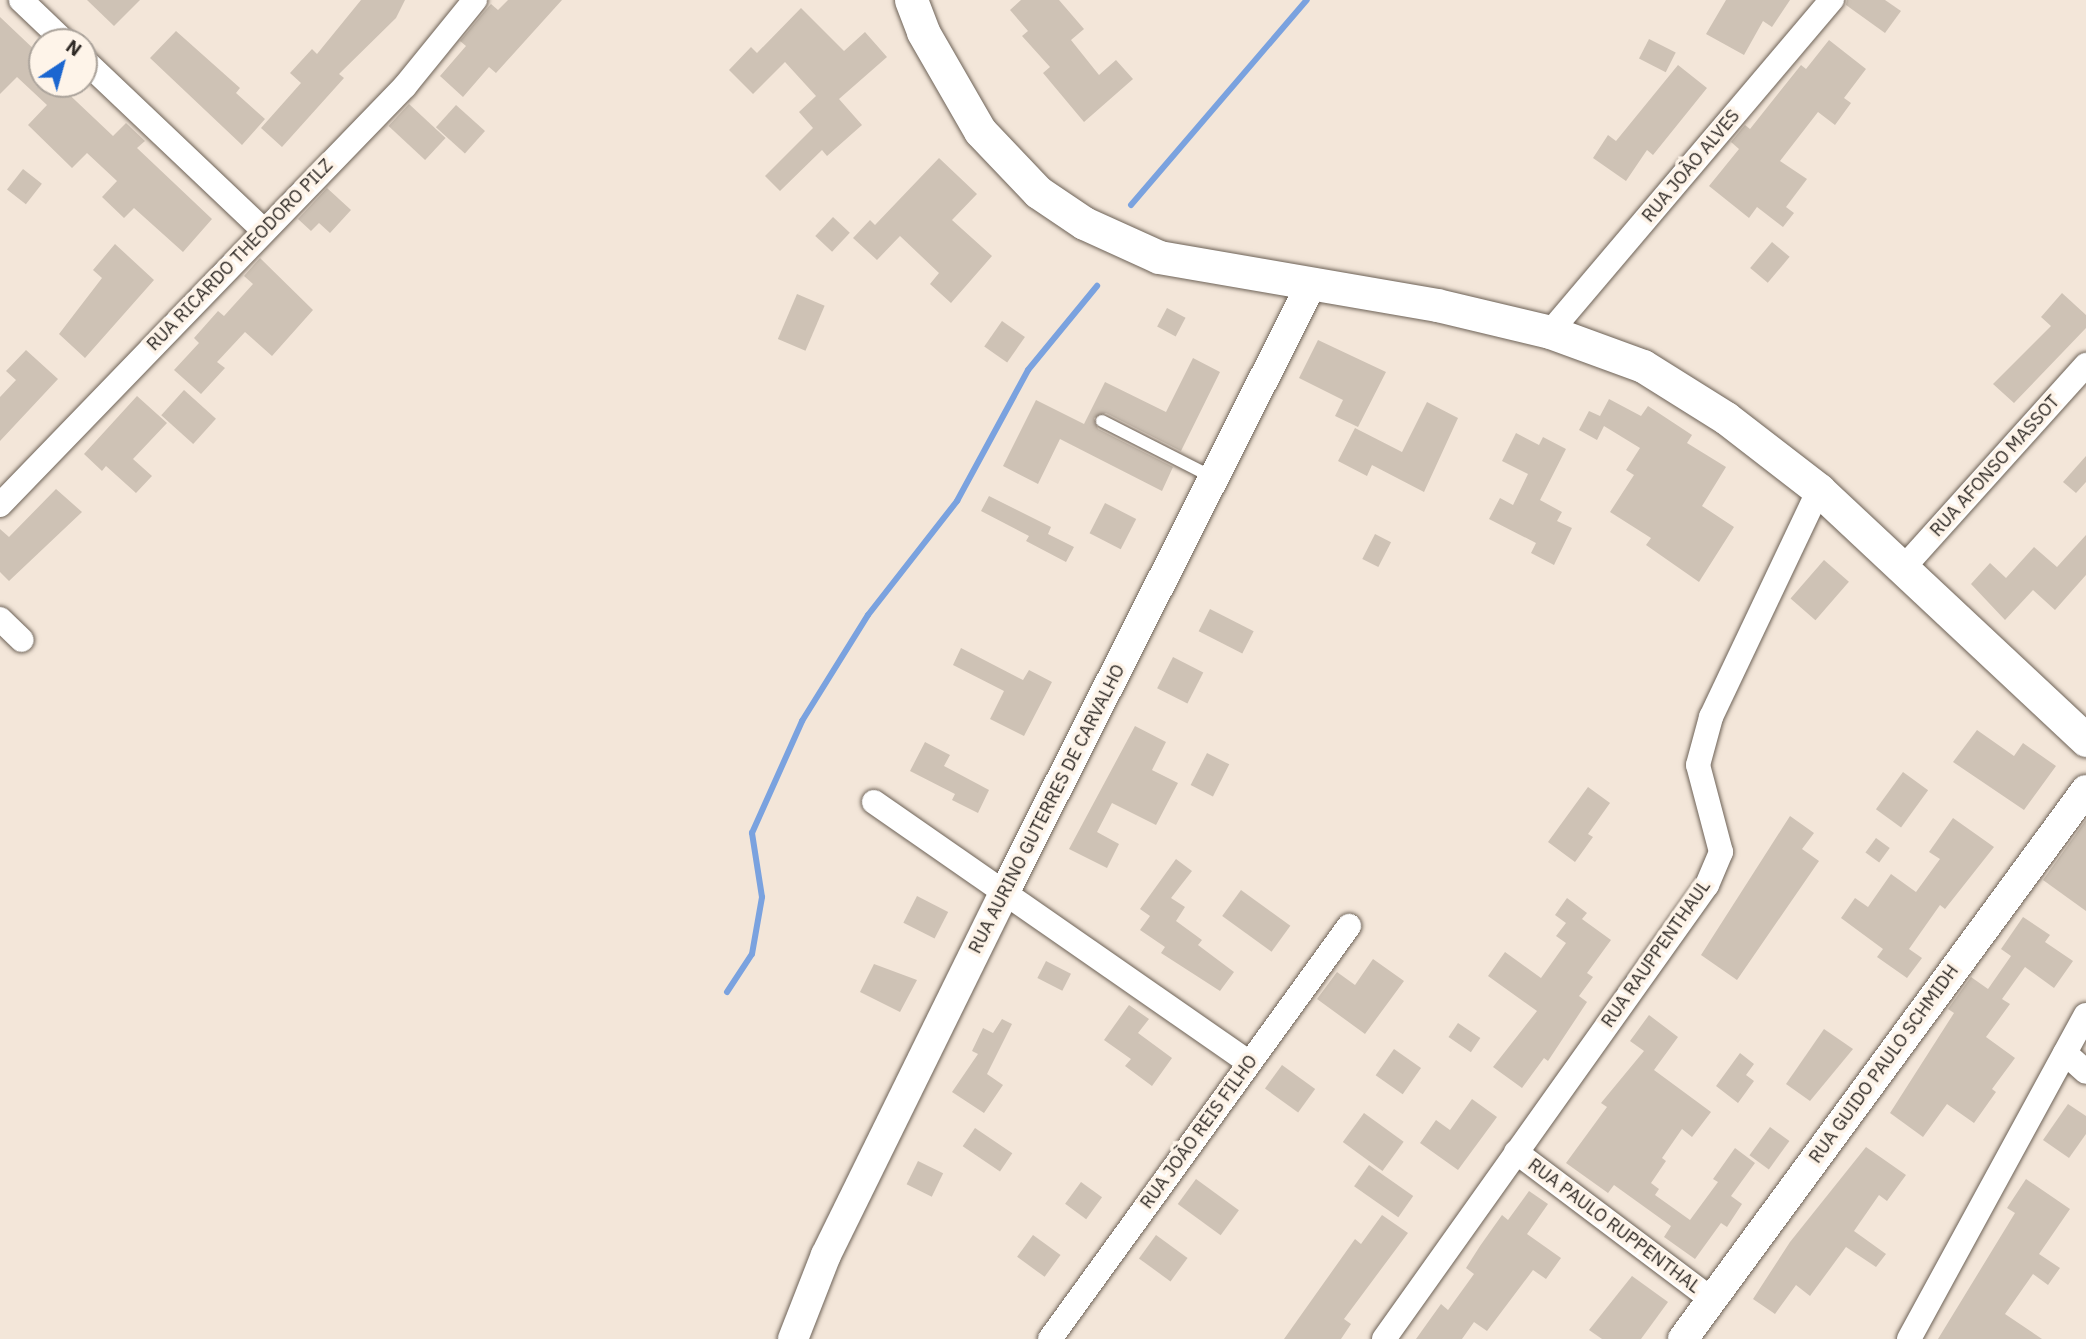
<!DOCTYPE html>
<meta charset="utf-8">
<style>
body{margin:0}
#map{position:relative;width:2086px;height:1339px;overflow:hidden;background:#f3e6d9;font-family:"IBM Plex Sans",sans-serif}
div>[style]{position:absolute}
.stream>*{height:6px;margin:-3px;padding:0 3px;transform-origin:3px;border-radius:3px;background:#7aa2df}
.building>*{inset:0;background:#cec2b5;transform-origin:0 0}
.roads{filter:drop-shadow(0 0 2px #6d6257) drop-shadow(0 0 2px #6d6257)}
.service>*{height:12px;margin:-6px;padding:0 6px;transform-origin:6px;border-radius:6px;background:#fff}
.minor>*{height:24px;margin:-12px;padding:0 12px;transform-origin:12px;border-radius:12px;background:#fff}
.tertiary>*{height:30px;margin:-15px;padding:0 15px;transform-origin:15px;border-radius:15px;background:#fff}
.secondary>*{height:33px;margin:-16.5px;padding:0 16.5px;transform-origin:16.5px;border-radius:16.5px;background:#fff}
span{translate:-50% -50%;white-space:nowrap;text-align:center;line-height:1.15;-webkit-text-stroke:7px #fef4e9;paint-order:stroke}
.street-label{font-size:18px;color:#2f2a26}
.north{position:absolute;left:28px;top:28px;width:70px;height:70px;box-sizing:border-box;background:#fef4e9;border:2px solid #aba39b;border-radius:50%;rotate:36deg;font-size:19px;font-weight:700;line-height:28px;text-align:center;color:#2f2a26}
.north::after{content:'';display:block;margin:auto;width:24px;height:32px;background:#1b66d0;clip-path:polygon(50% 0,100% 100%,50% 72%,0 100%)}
</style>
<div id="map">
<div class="stream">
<i style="left:1131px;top:205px;width:270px;rotate:-49.4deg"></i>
<i style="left:727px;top:992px;width:45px;rotate:-56.7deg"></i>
<i style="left:752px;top:954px;width:58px;rotate:-80deg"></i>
<i style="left:762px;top:897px;width:65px;rotate:-98.9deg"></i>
<i style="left:752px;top:833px;width:123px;rotate:-65.9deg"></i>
<i style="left:802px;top:721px;width:125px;rotate:-58.1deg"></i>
<i style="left:868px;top:615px;width:145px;rotate:-52deg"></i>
<i style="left:957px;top:501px;width:149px;rotate:-61.5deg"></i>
<i style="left:1028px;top:370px;width:109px;rotate:-50.6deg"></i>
</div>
<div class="building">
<i style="clip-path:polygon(87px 0,140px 0,114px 26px)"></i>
<i style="clip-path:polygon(361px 0,405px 0,396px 18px,339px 74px,344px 78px,282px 147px,261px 128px,301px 83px,290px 73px,312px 49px,317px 54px)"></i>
<i style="clip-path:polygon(508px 0,562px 0,496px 73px,489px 67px,463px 97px,440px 76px,466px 46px,460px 41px,484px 12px,491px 4px,498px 10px)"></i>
<i style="clip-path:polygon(1021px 0,1059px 0,1084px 29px,1071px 40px,1099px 75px,1116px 60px,1133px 79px,1084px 122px,1043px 73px,1050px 67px,1022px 36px,1028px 31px,1010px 10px)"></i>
<i style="clip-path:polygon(1726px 0,1790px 0,1772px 27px,1763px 21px,1744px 55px,1706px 34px)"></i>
<i style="clip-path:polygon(1847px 0,1885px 0,1901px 11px,1885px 33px,1846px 5px)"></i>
<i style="clip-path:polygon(801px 8px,844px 51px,865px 32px,887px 57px,839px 99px,862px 125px,827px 156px,822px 150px,780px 191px,765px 176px,813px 128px,799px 112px,816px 96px,785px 62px,753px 94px,729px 70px,751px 47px,757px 53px)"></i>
<i style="clip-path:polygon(0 17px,39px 54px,34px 59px,42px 68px,42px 84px,58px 84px,113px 136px,126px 123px,145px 141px,137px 148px,212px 219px,183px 252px,134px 208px,124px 218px,102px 197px,117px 181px,87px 153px,72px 168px,28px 125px,47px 105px,17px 77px,0 94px)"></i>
<i style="clip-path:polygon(176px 31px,240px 88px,236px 93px,265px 119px,242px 145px,150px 58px)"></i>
<i style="left:1649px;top:39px;width:30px;height:22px;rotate:27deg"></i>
<i style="clip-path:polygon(1829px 40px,1866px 69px,1844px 98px,1851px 103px,1835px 125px,1818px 112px,1780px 161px,1807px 179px,1786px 207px,1794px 213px,1783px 227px,1757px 207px,1749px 218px,1709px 186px,1739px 149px,1731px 142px,1745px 125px,1750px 129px,1801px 65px,1806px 69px)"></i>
<i style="clip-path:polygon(1678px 65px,1707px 88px,1653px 155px,1647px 150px,1626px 181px,1593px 158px,1608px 135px,1616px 141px)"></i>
<i style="left:409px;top:104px;width:50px;height:30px;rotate:43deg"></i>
<i style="left:456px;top:105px;width:39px;height:30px;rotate:42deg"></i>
<i style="clip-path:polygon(939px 158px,977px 194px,952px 220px,992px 256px,951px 303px,930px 284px,939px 273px,900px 236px,877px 260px,853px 238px,870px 220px,875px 225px)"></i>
<i style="left:23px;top:169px;width:24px;height:26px;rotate:38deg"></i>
<i style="clip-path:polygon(327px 188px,351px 210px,330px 233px,319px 223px,311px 231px,298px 219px)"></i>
<i style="left:833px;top:217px;width:23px;height:26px;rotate:43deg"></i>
<i style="left:1772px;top:242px;width:23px;height:34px;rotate:40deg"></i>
<i style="clip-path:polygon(115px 244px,154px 280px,85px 358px,59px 334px,102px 278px,93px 270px)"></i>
<i style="clip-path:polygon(260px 258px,313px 310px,272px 356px,245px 332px,217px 362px,225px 368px,201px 394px,174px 370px,199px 343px,194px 338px,218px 311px,224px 316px,253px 284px,244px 276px)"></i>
<i style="clip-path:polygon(2062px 293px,2086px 315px,2086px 328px,2014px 403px,1993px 384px,2051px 326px,2041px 317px)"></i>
<i style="left:797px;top:294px;width:30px;height:49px;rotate:23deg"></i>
<i style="left:1167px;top:308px;width:21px;height:21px;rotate:28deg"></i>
<i style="left:1002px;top:321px;width:28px;height:31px;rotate:35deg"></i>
<i style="clip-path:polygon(1318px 340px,1386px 372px,1358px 427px,1335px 416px,1343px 400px,1299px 378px)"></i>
<i style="clip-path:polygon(26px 350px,58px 379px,0 441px,0 397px,16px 380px,6px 371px)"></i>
<i style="clip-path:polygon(1193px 358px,1220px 372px,1181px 451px,1106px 413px,1094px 418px,1098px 429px,1173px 467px,1162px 491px,1060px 439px,1038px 484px,1003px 466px,1036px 400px,1084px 424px,1105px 382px,1166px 412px)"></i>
<i style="left:184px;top:390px;width:43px;height:34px;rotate:42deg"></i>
<i style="clip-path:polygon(137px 396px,167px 423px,133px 459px,152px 476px,136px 493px,106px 466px,102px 471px,84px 454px)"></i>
<i style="clip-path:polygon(1609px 399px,1641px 416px,1648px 406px,1692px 435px,1687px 443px,1726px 467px,1702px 506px,1734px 527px,1699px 582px,1646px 545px,1651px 538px,1610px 512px,1634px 475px,1626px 470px,1640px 448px,1604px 426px,1597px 440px,1579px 430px,1589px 411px,1600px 416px)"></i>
<i style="clip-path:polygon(1427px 402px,1458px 418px,1424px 492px,1372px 465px,1367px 476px,1338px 461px,1355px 428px,1402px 452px)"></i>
<i style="clip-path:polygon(1516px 433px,1539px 445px,1543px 437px,1566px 449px,1540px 500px,1562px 512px,1557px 521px,1572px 528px,1554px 565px,1531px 553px,1536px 543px,1489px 519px,1500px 498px,1513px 505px,1528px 474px,1502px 461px)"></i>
<i style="clip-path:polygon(2086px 456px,2086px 482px,2076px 493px,2063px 482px)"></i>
<i style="clip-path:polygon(56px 489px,82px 512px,9px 581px,0 572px,0 529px,9px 537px)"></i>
<i style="clip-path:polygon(989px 496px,1051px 527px,1048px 534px,1074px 547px,1066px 562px,1026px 541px,1029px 536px,981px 511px)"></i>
<i style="left:1105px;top:503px;width:35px;height:34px;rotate:27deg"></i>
<i style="left:1375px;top:534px;width:18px;height:28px;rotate:27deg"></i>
<i style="clip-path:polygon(2086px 535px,2086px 575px,2055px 610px,2033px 590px,2005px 620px,1971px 584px,1990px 563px,2006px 578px,2034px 547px,2057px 567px)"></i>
<i style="left:1824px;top:560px;width:33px;height:51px;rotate:41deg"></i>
<i style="left:1210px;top:609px;width:49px;height:25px;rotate:27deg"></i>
<i style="clip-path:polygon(961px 648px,1023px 680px,1029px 670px,1052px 682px,1024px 736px,990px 719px,1004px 691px,953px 665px)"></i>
<i style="left:1173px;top:657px;width:34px;height:35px;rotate:27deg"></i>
<i style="clip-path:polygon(1135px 726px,1166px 742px,1152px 770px,1178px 783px,1156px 825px,1112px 803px,1097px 832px,1119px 844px,1107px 868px,1069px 849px)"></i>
<i style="clip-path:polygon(1977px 730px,2014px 756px,2023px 743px,2056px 766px,2024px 810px,1953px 762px)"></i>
<i style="clip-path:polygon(925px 742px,950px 755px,944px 766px,989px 790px,978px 813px,952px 800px,955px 794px,910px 771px)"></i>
<i style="left:1207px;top:753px;width:25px;height:36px;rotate:27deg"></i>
<i style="left:1903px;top:772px;width:31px;height:46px;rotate:36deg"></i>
<i style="clip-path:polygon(1588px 787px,1610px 803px,1588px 834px,1593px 837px,1575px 862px,1548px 842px)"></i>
<i style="clip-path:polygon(1790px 816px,1814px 833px,1802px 849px,1819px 861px,1737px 980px,1701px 955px)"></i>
<i style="clip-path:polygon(1953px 818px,1994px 847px,1945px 909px,1940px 905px,1909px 949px,1922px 958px,1907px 978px,1877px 957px,1883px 949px,1841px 918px,1855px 898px,1868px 907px,1891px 874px,1916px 892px,1940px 859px,1929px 852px)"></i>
<i style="clip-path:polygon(2086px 820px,2086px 911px,2043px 880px)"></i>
<i style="left:1876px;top:838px;width:17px;height:18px;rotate:36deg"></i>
<i style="clip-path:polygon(1176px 859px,1192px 871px,1171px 898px,1185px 907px,1176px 921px,1202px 940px,1198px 945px,1234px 972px,1220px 991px,1161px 953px,1165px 947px,1140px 930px,1150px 916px,1140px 909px)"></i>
<i style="left:1241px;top:890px;width:61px;height:32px;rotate:36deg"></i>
<i style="left:917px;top:896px;width:35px;height:30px;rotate:27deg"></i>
<i style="clip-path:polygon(1567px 898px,1587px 913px,1582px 919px,1611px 940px,1587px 973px,1593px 977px,1579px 996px,1587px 1002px,1548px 1061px,1544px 1058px,1522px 1088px,1493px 1067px,1537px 1011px,1488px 976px,1505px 952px,1541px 978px,1566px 943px,1556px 936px,1566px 923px,1555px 915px)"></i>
<i style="clip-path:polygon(2023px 917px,2050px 935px,2045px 942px,2073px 961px,2054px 988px,2025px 967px,2002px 999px,2010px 1004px,1986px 1037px,2015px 1058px,1992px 1089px,1996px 1092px,1974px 1123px,1947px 1104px,1923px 1137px,1890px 1113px,1954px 1013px,1948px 1009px,1971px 977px,1988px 989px,2011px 956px,2001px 949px)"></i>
<i style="clip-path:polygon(1373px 959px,1404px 981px,1365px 1034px,1317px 999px,1337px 972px,1355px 985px)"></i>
<i style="left:1046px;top:961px;width:28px;height:19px;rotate:27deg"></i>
<i style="clip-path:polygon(874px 964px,917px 980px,900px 1012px,860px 992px)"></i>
<i style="clip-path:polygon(1129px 1005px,1149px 1019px,1138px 1033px,1172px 1058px,1152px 1086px,1125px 1066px,1131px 1059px,1104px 1040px)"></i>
<i style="clip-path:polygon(1649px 1015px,1678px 1037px,1654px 1070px,1711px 1112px,1692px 1137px,1682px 1129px,1662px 1158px,1666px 1161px,1651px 1183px,1659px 1189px,1655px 1195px,1690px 1220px,1718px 1182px,1713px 1179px,1735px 1148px,1755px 1163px,1731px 1196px,1742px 1204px,1727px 1227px,1721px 1223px,1695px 1259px,1664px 1237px,1671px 1226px,1614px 1185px,1608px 1193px,1566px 1163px,1607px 1107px,1601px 1103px,1644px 1051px,1630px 1041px)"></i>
<i style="clip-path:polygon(1002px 1019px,1012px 1024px,987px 1074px,1003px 1085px,984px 1113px,952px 1092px,978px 1054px,972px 1051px,983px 1028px,993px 1033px)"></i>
<i style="left:1458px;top:1023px;width:27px;height:17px;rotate:34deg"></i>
<i style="clip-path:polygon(1824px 1029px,1853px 1049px,1810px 1101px,1786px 1084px)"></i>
<i style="left:1394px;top:1049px;width:33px;height:32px;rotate:35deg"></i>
<i style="clip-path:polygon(1740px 1053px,1754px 1064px,1746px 1075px,1754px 1081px,1738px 1103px,1716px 1086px)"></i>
<i style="left:1282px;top:1065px;width:41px;height:29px;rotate:36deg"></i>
<i style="clip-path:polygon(1472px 1099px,1497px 1117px,1458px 1170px,1420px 1143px,1436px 1120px,1450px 1130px)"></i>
<i style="clip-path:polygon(2068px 1104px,2086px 1116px,2086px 1134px,2069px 1158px,2043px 1140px)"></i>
<i style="left:1364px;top:1113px;width:49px;height:36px;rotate:36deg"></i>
<i style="left:1770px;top:1127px;width:24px;height:35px;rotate:36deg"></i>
<i style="left:975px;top:1128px;width:45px;height:22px;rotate:34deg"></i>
<i style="clip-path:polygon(1866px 1147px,1906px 1175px,1887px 1201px,1879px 1195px,1854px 1231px,1886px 1254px,1876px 1267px,1846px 1247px,1810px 1296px,1796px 1285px,1775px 1314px,1753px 1299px,1790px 1242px)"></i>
<i style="left:918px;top:1161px;width:28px;height:26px;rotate:26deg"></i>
<i style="left:1369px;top:1165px;width:54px;height:26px;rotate:35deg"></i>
<i style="left:1196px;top:1179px;width:53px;height:31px;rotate:36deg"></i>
<i style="clip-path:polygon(2026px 1179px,2070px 1209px,2039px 1254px,2060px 1268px,2048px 1285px,2033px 1274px,2005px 1314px,2042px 1339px,1938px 1339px,2015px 1213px,2007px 1208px)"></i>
<i style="left:1081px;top:1182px;width:26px;height:27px;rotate:36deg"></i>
<i style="clip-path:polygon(1529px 1191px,1548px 1204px,1527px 1234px,1561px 1258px,1546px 1279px,1533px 1270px,1487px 1331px,1474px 1322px,1462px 1339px,1416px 1339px,1441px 1304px,1448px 1310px,1474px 1274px,1466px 1268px,1480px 1246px,1502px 1215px,1508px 1220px)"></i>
<i style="clip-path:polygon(1382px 1215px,1408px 1233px,1344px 1319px,1351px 1324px,1341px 1339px,1284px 1339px,1355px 1239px,1361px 1244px)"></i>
<i style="left:1033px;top:1235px;width:34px;height:27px;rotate:36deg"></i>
<i style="left:1156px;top:1235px;width:39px;height:29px;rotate:36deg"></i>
<i style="clip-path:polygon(1632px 1276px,1668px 1302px,1641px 1339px,1602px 1339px,1589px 1330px)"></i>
</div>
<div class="roads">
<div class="service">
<i style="left:1102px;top:421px;width:126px;rotate:27deg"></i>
</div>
<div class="minor">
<i style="left:21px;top:0;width:61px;rotate:43.7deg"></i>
<i style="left:84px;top:60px;width:247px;rotate:43.5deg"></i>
<i style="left:1550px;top:332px;width:436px;rotate:-49.7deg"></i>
<i style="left:0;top:505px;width:583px;rotate:-45.97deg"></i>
<i style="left:405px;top:86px;width:111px;rotate:-50.9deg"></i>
<i style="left:1904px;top:567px;width:272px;rotate:-48deg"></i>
<i style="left:0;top:619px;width:30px;rotate:44deg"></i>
<i style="left:874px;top:802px;width:457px;rotate:34.8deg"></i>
<i style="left:2065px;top:1053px;width:28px;rotate:42deg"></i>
<i style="left:1516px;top:1152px;width:244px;rotate:37deg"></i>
<i style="left:1050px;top:1339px;width:510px;rotate:-54.1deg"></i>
<i style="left:1384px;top:1339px;width:557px;rotate:-54.57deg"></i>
<i style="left:1707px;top:885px;width:36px;rotate:-67deg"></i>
<i style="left:1721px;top:852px;width:90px;rotate:-104.8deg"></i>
<i style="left:1698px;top:765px;width:50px;rotate:-74.8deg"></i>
<i style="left:1711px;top:717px;width:251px;rotate:-64.6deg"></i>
<i style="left:1909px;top:1339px;width:369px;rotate:-61.4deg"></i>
</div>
<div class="tertiary">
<i style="left:793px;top:1339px;width:90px;rotate:-68.6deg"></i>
<i style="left:826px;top:1255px;width:403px;rotate:-63.8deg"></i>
<i style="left:1004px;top:893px;width:681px;rotate:-63.21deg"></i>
<i style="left:1683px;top:1339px;width:681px;rotate:-53.72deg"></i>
</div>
<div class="secondary">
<i style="left:911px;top:0;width:34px;rotate:69deg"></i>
<i style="left:923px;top:32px;width:114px;rotate:60.1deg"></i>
<i style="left:980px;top:131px;width:84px;rotate:46.4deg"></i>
<i style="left:1038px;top:192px;width:55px;rotate:34deg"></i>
<i style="left:1084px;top:223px;width:82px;rotate:24.4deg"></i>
<i style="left:1159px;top:257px;width:282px;rotate:9.8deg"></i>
<i style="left:1437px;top:305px;width:116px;rotate:13.4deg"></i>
<i style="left:1550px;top:332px;width:99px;rotate:20.1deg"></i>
<i style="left:1643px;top:366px;width:98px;rotate:32.1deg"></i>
<i style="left:1726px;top:418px;width:118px;rotate:37.7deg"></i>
<i style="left:1819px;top:490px;width:366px;rotate:43.1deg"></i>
</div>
</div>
<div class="street-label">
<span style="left:1691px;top:166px;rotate:-50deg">RUA JOÃO ALVES</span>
<span style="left:240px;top:255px;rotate:-46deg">RUA RICARDO THEODORO PILZ</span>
<span style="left:1995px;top:466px;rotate:-48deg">RUA AFONSO MASSOT</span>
<span style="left:1047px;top:809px;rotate:-63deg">RUA AURINO GUTERRES DE CARVALHO</span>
<span style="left:1656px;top:954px;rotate:-55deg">RUA RAUPPENTHAUL</span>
<span style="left:1884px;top:1064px;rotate:-54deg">RUA GUIDO PAULO SCHMIDH</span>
<span style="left:1199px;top:1132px;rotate:-54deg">RUA JOÃO REIS FILHO</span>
<span style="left:1614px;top:1226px;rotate:37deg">RUA PAULO RUPPENTHAL</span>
</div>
<div class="north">N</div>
</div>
